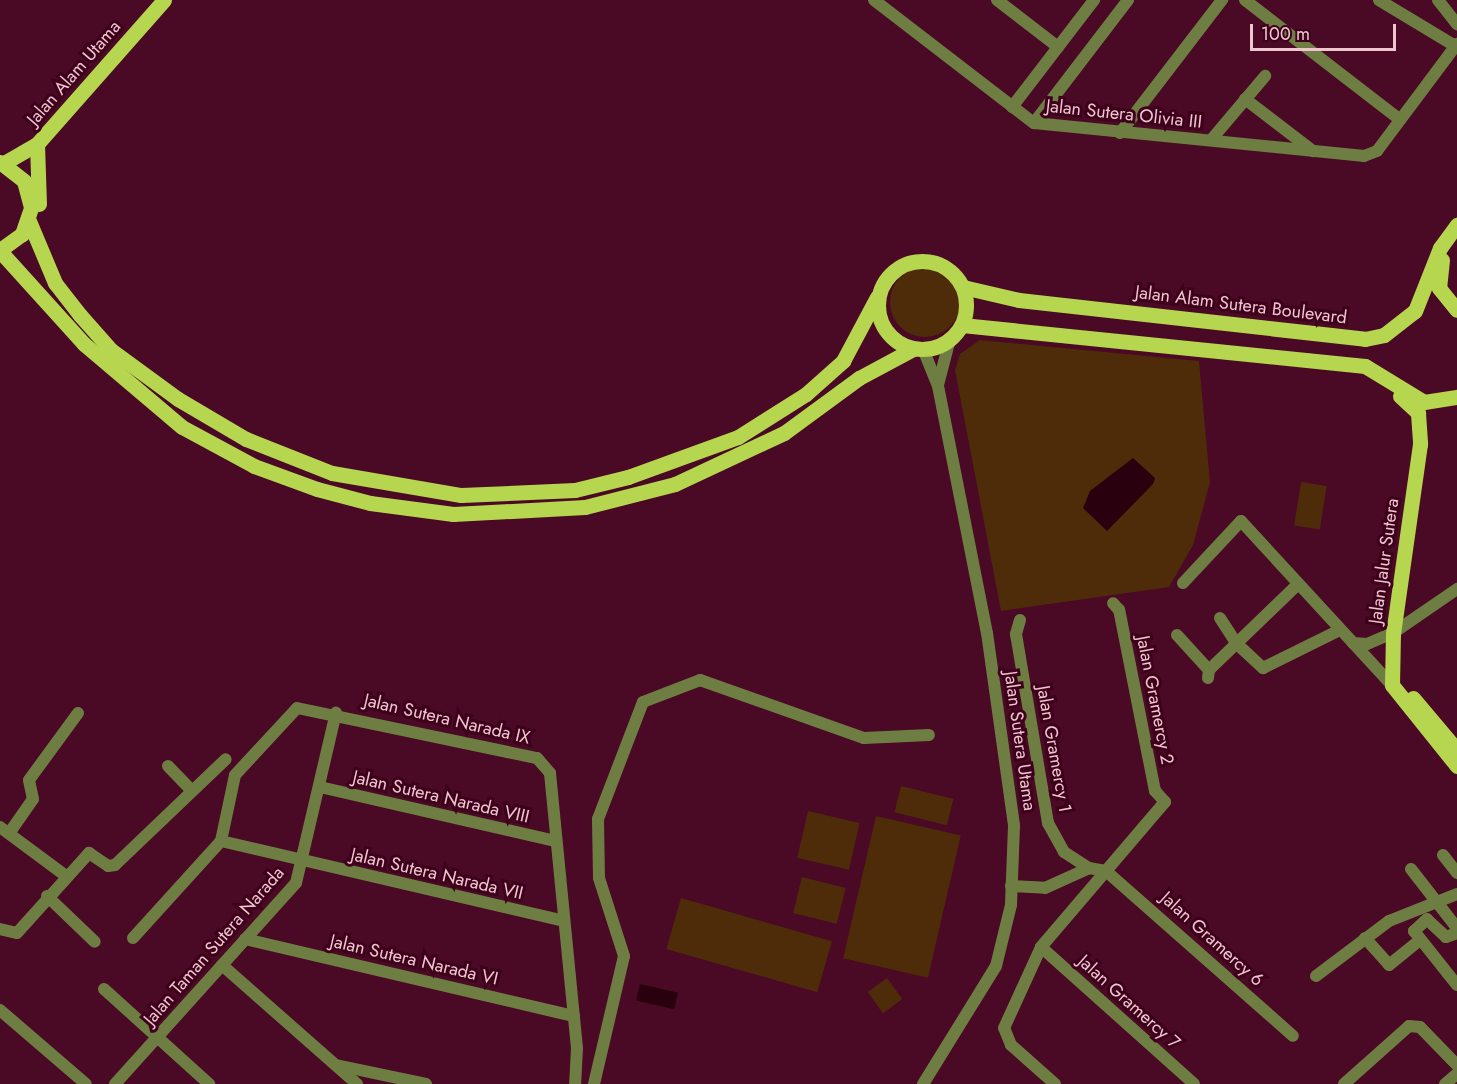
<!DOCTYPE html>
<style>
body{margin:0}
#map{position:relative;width:1457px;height:1084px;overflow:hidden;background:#4a0924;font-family:Jost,sans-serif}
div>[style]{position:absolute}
.green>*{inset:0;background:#4e2c0a;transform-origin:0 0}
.round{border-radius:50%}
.water>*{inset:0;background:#28000e;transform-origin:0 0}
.minor>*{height:12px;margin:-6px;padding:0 6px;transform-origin:6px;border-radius:6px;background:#6e7e42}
.major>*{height:15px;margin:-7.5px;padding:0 7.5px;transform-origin:7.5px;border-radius:7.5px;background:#b6d64f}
.major>.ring{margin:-7.5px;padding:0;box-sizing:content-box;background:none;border:15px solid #b6d64f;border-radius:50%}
span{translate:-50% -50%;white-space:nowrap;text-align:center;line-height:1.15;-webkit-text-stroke:6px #3e001b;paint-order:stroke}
.street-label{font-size:18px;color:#efc6d0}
.scale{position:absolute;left:1250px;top:24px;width:146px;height:27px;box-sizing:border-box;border:3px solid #efc6d0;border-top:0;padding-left:8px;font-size:18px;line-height:21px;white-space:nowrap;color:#efc6d0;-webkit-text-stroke:4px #3e001b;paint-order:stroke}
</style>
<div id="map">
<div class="green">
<i class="round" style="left:890px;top:267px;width:70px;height:70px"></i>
<i style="clip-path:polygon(980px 340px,1199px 361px,1210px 482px,1193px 545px,1169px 587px,1001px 611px,955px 370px,960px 354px)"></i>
<i style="left:1301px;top:482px;width:26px;height:44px;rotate:9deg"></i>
<i style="left:901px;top:786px;width:54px;height:27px;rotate:14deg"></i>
<i style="left:808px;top:811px;width:53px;height:48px;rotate:13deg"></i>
<i style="left:876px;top:816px;width:87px;height:146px;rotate:13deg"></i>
<i style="left:802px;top:877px;width:45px;height:37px;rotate:14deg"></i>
<i style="left:681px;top:898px;width:157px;height:53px;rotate:16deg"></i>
<i style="left:887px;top:978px;width:26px;height:24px;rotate:54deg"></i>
</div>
<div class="water">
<i style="clip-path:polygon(1133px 458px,1155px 478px,1153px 484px,1107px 531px,1083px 508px,1090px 491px)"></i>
<i style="left:640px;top:984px;width:39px;height:17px;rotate:13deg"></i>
</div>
<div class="minor">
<i style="left:874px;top:0;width:202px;rotate:37.6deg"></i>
<i style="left:1034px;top:123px;width:332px;rotate:5.7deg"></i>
<i style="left:1364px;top:156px;width:14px;rotate:-21deg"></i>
<i style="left:1377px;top:151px;width:134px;rotate:-53.2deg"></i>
<i style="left:997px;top:0;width:77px;rotate:37.6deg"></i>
<i style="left:1245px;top:0;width:196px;rotate:37.7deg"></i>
<i style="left:1379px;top:0;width:91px;rotate:31.1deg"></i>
<i style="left:1438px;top:0;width:31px;rotate:52deg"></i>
<i style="left:1245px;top:99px;width:86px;rotate:37.4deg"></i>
<i style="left:1012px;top:107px;width:135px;rotate:-52.5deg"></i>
<i style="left:1034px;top:123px;width:155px;rotate:-52.6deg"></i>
<i style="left:1120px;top:133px;width:168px;rotate:-52.5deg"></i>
<i style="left:1211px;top:140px;width:84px;rotate:-49.8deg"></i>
<i style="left:923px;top:349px;width:40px;rotate:68deg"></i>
<i style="left:938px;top:386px;width:252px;rotate:78.8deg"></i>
<i style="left:987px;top:633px;width:195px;rotate:82deg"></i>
<i style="left:1014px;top:826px;width:79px;rotate:92.2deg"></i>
<i style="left:1011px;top:905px;width:63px;rotate:103.8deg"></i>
<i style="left:996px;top:966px;width:139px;rotate:121.7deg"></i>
<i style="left:938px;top:385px;width:48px;rotate:-75.4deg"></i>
<i style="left:1183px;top:583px;width:85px;rotate:-46.9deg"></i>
<i style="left:1241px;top:521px;width:223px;rotate:47.4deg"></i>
<i style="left:1220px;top:618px;width:30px;rotate:57deg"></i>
<i style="left:1236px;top:643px;width:37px;rotate:43deg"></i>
<i style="left:1263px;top:668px;width:86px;rotate:-26.3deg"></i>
<i style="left:1020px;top:620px;width:15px;rotate:106deg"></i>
<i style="left:1016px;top:634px;width:192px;rotate:80.4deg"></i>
<i style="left:1048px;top:823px;width:33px;rotate:61deg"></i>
<i style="left:1064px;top:852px;width:30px;rotate:33deg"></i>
<i style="left:1177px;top:635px;width:47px;rotate:47.6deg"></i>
<i style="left:1353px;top:643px;width:14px;rotate:4deg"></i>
<i style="left:1367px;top:644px;width:28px;rotate:-23deg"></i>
<i style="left:1393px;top:633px;width:78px;rotate:-34.5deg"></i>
<i style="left:1208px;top:678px;width:8px;rotate:-83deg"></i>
<i style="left:1209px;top:670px;width:124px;rotate:-44deg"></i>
<i style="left:168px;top:766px;width:32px;rotate:46deg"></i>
<i style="left:320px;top:787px;width:241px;rotate:12.9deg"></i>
<i style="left:0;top:827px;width:82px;rotate:36.6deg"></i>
<i style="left:10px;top:832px;width:40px;rotate:-55.1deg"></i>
<i style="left:33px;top:799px;width:19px;rotate:-102deg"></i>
<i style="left:29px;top:780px;width:83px;rotate:-53.8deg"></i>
<i style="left:221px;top:841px;width:352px;rotate:13.1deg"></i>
<i style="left:1443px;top:855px;width:23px;rotate:52deg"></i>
<i style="left:1411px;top:869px;width:75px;rotate:52.1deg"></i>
<i style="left:1011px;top:886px;width:34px;rotate:3deg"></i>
<i style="left:1045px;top:888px;width:48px;rotate:-24.4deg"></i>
<i style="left:1089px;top:868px;width:17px;rotate:10deg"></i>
<i style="left:1106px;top:871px;width:249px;rotate:41.4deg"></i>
<i style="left:47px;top:896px;width:66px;rotate:43.8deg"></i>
<i style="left:0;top:929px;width:17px;rotate:13deg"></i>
<i style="left:17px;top:933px;width:108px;rotate:-48deg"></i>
<i style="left:89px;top:853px;width:23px;rotate:34deg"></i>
<i style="left:108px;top:866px;width:7px;rotate:-8deg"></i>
<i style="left:115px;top:865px;width:153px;rotate:-43.7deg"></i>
<i style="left:1457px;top:933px;width:12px;rotate:160deg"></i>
<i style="left:1446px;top:937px;width:26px;rotate:-137deg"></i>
<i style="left:1427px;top:919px;width:18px;rotate:137deg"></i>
<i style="left:1414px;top:931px;width:69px;rotate:51.5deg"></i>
<i style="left:133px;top:938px;width:131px;rotate:-47.8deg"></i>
<i style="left:221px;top:841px;width:67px;rotate:-78deg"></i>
<i style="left:235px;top:775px;width:91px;rotate:-47.2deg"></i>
<i style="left:297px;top:708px;width:245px;rotate:11.8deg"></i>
<i style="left:537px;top:758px;width:20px;rotate:49deg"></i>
<i style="left:550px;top:773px;width:276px;rotate:84.4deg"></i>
<i style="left:577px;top:1048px;width:36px;rotate:93deg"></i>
<i style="left:1365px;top:938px;width:36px;rotate:48deg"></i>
<i style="left:1389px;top:965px;width:40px;rotate:-39deg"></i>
<i style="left:245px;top:939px;width:338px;rotate:13.2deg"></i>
<i style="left:1041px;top:947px;width:205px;rotate:41.8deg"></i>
<i style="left:222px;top:965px;width:180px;rotate:41.4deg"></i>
<i style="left:1316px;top:976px;width:91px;rotate:-37deg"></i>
<i style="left:1389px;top:921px;width:73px;rotate:-21.7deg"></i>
<i style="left:104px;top:989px;width:142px;rotate:42.1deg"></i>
<i style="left:0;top:1010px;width:113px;rotate:40.7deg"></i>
<i style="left:336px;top:1065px;width:92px;rotate:11.9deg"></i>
<i style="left:115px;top:1084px;width:270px;rotate:-48deg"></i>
<i style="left:296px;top:883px;width:175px;rotate:-76.8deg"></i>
<i style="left:594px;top:1084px;width:131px;rotate:-76.8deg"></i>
<i style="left:624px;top:956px;width:82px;rotate:-107.8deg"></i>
<i style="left:599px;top:878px;width:59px;rotate:-91deg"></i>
<i style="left:598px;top:819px;width:125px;rotate:-69deg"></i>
<i style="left:643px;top:702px;width:61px;rotate:-21.1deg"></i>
<i style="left:700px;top:680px;width:174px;rotate:19.5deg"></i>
<i style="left:864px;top:738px;width:65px;rotate:-2.6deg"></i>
<i style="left:1055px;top:1084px;width:59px;rotate:-138.4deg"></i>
<i style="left:1011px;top:1045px;width:18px;rotate:-112deg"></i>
<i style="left:1004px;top:1028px;width:89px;rotate:-65.4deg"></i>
<i style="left:1041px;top:947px;width:191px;rotate:-49.5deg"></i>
<i style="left:1165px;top:802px;width:15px;rotate:-132deg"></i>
<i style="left:1155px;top:791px;width:185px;rotate:-101.2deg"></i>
<i style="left:1119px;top:610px;width:9px;rotate:-131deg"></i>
<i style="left:1344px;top:1084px;width:87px;rotate:-41.7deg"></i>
<i style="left:1409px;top:1026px;width:11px;rotate:5deg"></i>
<i style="left:1420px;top:1027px;width:53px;rotate:45.8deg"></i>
<i style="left:1445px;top:1084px;width:16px;rotate:-40deg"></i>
</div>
<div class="major">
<i style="left:37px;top:144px;width:60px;rotate:88.1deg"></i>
<i style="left:0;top:162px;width:31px;rotate:38deg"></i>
<i style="left:24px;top:181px;width:28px;rotate:75deg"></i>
<i style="left:31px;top:208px;width:28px;rotate:109deg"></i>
<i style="left:22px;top:234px;width:27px;rotate:144deg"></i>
<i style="left:4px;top:163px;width:38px;rotate:-30deg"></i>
<i style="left:37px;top:144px;width:192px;rotate:-48.6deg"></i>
<i style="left:29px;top:221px;width:67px;rotate:67.2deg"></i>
<i style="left:55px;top:283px;width:41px;rotate:52deg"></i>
<i style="left:80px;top:315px;width:47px;rotate:48.5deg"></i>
<i style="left:111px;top:350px;width:83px;rotate:36.2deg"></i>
<i style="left:178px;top:399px;width:79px;rotate:30.5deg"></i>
<i style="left:246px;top:439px;width:92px;rotate:21.6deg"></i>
<i style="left:332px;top:473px;width:131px;rotate:9.7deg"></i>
<i style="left:461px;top:495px;width:114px;rotate:-2.5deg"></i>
<i style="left:575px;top:490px;width:55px;rotate:-13.8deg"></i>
<i style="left:628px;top:477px;width:117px;rotate:-20deg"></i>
<i style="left:738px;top:437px;width:80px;rotate:-32.3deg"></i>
<i style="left:806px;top:394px;width:50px;rotate:-41.7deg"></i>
<i style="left:843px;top:361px;width:72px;rotate:-62deg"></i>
<i style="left:0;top:251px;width:125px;rotate:47.9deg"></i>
<i style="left:84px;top:344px;width:128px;rotate:40.3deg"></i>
<i style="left:182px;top:427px;width:82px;rotate:28.4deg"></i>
<i style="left:254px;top:466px;width:67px;rotate:20.1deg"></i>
<i style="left:317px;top:489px;width:55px;rotate:14.8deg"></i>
<i style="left:370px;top:503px;width:84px;rotate:7.5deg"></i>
<i style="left:453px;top:514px;width:132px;rotate:-3deg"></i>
<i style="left:585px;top:507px;width:93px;rotate:-14.3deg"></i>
<i style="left:675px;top:484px;width:120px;rotate:-25.1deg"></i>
<i style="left:784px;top:433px;width:93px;rotate:-36.3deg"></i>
<i style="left:859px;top:378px;width:61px;rotate:-28.2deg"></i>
<i style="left:1442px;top:260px;width:28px;rotate:96deg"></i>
<i style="left:1439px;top:288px;width:28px;rotate:51deg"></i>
<i class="ring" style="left:878px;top:261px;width:73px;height:73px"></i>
<i style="left:963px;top:287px;width:57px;rotate:13.1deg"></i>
<i style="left:1019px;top:300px;width:348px;rotate:6.4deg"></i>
<i style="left:1365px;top:339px;width:19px;rotate:-12deg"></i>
<i style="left:1384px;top:335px;width:39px;rotate:-38deg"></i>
<i style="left:1415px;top:311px;width:68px;rotate:-68.4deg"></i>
<i style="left:1440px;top:248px;width:29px;rotate:-54deg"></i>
<i style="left:962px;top:325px;width:405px;rotate:5.8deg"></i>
<i style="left:1365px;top:366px;width:69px;rotate:31.4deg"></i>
<i style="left:1424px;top:402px;width:33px;rotate:-9deg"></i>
<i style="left:1400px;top:396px;width:25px;rotate:43deg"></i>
<i style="left:1418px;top:413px;width:31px;rotate:86deg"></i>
<i style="left:1420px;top:444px;width:191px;rotate:98.1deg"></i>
<i style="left:1393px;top:633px;width:52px;rotate:91.1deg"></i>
<i style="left:1392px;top:685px;width:104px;rotate:51.3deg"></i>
<i style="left:1413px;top:698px;width:67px;rotate:49.9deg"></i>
</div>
<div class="street-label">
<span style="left:74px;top:73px;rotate:-49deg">Jalan Alam Utama</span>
<span style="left:1124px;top:114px;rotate:6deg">Jalan Sutera Olivia III</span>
<span style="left:1241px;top:305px;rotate:7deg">Jalan Alam Sutera Boulevard</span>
<span style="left:1384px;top:561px;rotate:-82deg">Jalan Jalur Sutera</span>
<span style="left:1155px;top:700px;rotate:79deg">Jalan Gramercy 2</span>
<span style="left:447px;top:719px;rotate:13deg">Jalan Sutera Narada IX</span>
<span style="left:1020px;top:741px;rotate:82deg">Jalan Sutera Utama</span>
<span style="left:1054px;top:749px;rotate:80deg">Jalan Gramercy 1</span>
<span style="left:441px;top:797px;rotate:13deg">Jalan Sutera Narada VIII</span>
<span style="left:437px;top:874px;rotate:13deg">Jalan Sutera Narada VII</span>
<span style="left:1212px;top:939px;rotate:42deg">Jalan Gramercy 6</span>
<span style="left:214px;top:946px;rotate:-49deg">Jalan Taman Sutera Narada</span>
<span style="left:414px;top:960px;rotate:13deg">Jalan Sutera Narada VI</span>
<span style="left:1129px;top:1002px;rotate:42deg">Jalan Gramercy 7</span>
</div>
<div class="scale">100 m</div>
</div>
